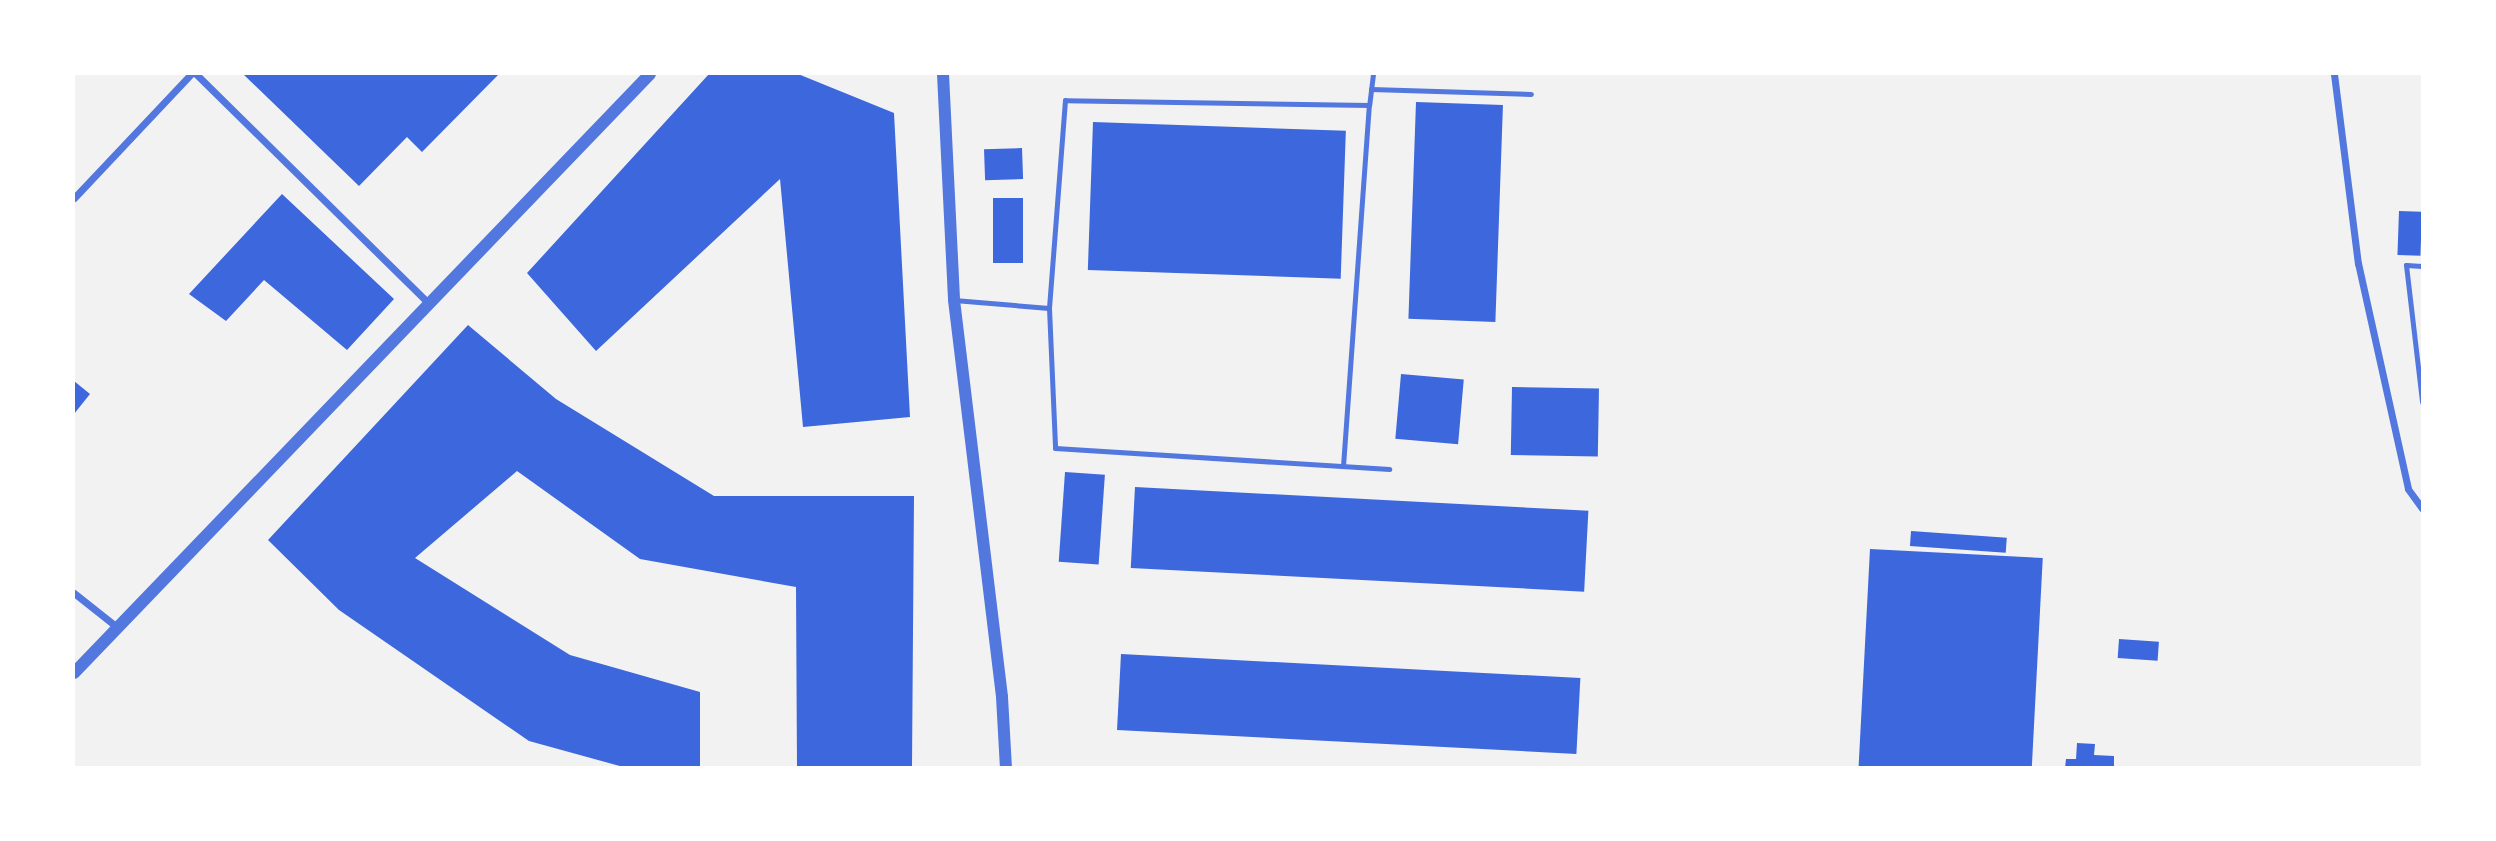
<!DOCTYPE html>
<style>
body{margin:0}
#map{position:relative;width:2496px;height:841px;overflow:hidden;background:#f2f2f2;font-family:"Alegreya Sans",sans-serif}
div>[style]{position:absolute}
.building>*{inset:0;background:#3d67dc;transform-origin:0 0}
.service>*{height:5px;margin:-2.5px;padding:0 2.5px;transform-origin:2.5px;border-radius:2.5px;background:#5277de}
.minor>*{height:7px;margin:-3.5px;padding:0 3.5px;transform-origin:3.5px;border-radius:3.5px;background:#5277de}
.tertiary>*{height:12px;margin:-6px;padding:0 6px;transform-origin:6px;border-radius:6px;background:#5277de}
span{translate:-50% -50%;white-space:nowrap;text-align:center;line-height:1.15;-webkit-text-stroke:5px #fff;paint-order:stroke}
.frame{position:absolute;inset:0;border:75px solid #fff;pointer-events:none}
</style>
<div id="map">
<div class="building">
<i style="clip-path:polygon(243px 74px,499px 74px,422px 152px,407px 137px,359px 186px)"></i>
<i style="clip-path:polygon(709px 74px,798px 74px,894px 113px,910px 417px,803px 427px,780px 179px,596px 351px,527px 273px)"></i>
<i style="left:1416px;top:102px;width:87px;height:217px;rotate:2deg"></i>
<i style="left:1093px;top:122px;width:253px;height:148px;rotate:2deg"></i>
<i style="left:1022px;top:148px;width:31px;height:38px;rotate:88deg"></i>
<i style="clip-path:polygon(282px 194px,394px 299px,347px 350px,264px 280px,226px 321px,189px 294px)"></i>
<i style="left:1023px;top:198px;width:65px;height:30px;rotate:90deg"></i>
<i style="left:2399px;top:211px;width:23px;height:44px;rotate:2deg"></i>
<i style="clip-path:polygon(468px 325px,556px 399px,714px 496px,914px 496px,912px 768px,797px 768px,796px 587px,640px 559px,517px 471px,415px 558px,570px 655px,700px 692px,700px 768px,627px 768px,529px 741px,339px 610px,268px 540px)"></i>
<i style="left:1401px;top:374px;width:63px;height:65px;rotate:5deg"></i>
<i style="clip-path:polygon(74px 381px,90px 394px,74px 414px)"></i>
<i style="left:1512px;top:387px;width:87px;height:68px;rotate:1deg"></i>
<i style="left:1065px;top:472px;width:40px;height:90px;rotate:4deg"></i>
<i style="left:1135px;top:487px;width:454px;height:81px;rotate:3deg"></i>
<i style="left:1911px;top:531px;width:96px;height:15px;rotate:4deg"></i>
<i style="left:1870px;top:549px;width:173px;height:219px;rotate:3deg"></i>
<i style="left:2119px;top:639px;width:40px;height:19px;rotate:4deg"></i>
<i style="left:1121px;top:654px;width:460px;height:76px;rotate:3deg"></i>
<i style="clip-path:polygon(2077px 743px,2095px 744px,2094px 755px,2114px 756px,2114px 768px,2065px 768px,2066px 759px,2076px 759px)"></i>
</div>
<div class="service">
<i style="left:1373px;top:74px;width:31px;rotate:97deg"></i>
<i style="left:1369px;top:105px;width:304px;rotate:-179.1deg"></i>
<i style="left:1065px;top:100px;width:209px;rotate:94.4deg"></i>
<i style="left:1049px;top:308px;width:140px;rotate:87.5deg"></i>
<i style="left:1055px;top:448px;width:335px;rotate:3.6deg"></i>
<i style="left:1371px;top:89px;width:160px;rotate:1.8deg"></i>
<i style="left:2422px;top:266px;width:16px;rotate:-176deg"></i>
<i style="left:2406px;top:265px;width:138px;rotate:83.3deg"></i>
<i style="left:954px;top:300px;width:95px;rotate:4.8deg"></i>
<i style="left:1343px;top:466px;width:362px;rotate:-85.9deg"></i>
</div>
<div class="minor">
<i style="left:196px;top:74px;width:327px;rotate:44.6deg"></i>
<i style="left:2334px;top:74px;width:191px;rotate:82.8deg"></i>
<i style="left:2358px;top:263px;width:231px;rotate:77.5deg"></i>
<i style="left:2408px;top:489px;width:24px;rotate:54deg"></i>
<i style="left:74px;top:198px;width:170px;rotate:-46.7deg"></i>
<i style="left:74px;top:593px;width:56px;rotate:38.5deg"></i>
</div>
<div class="tertiary">
<i style="left:943px;top:74px;width:226px;rotate:87.2deg"></i>
<i style="left:954px;top:300px;width:400px;rotate:83.1deg"></i>
<i style="left:1002px;top:697px;width:71px;rotate:86.8deg"></i>
<i style="left:74px;top:673px;width:831px;rotate:-46.12deg"></i>
</div>
<div class="frame"></div>
</div>
